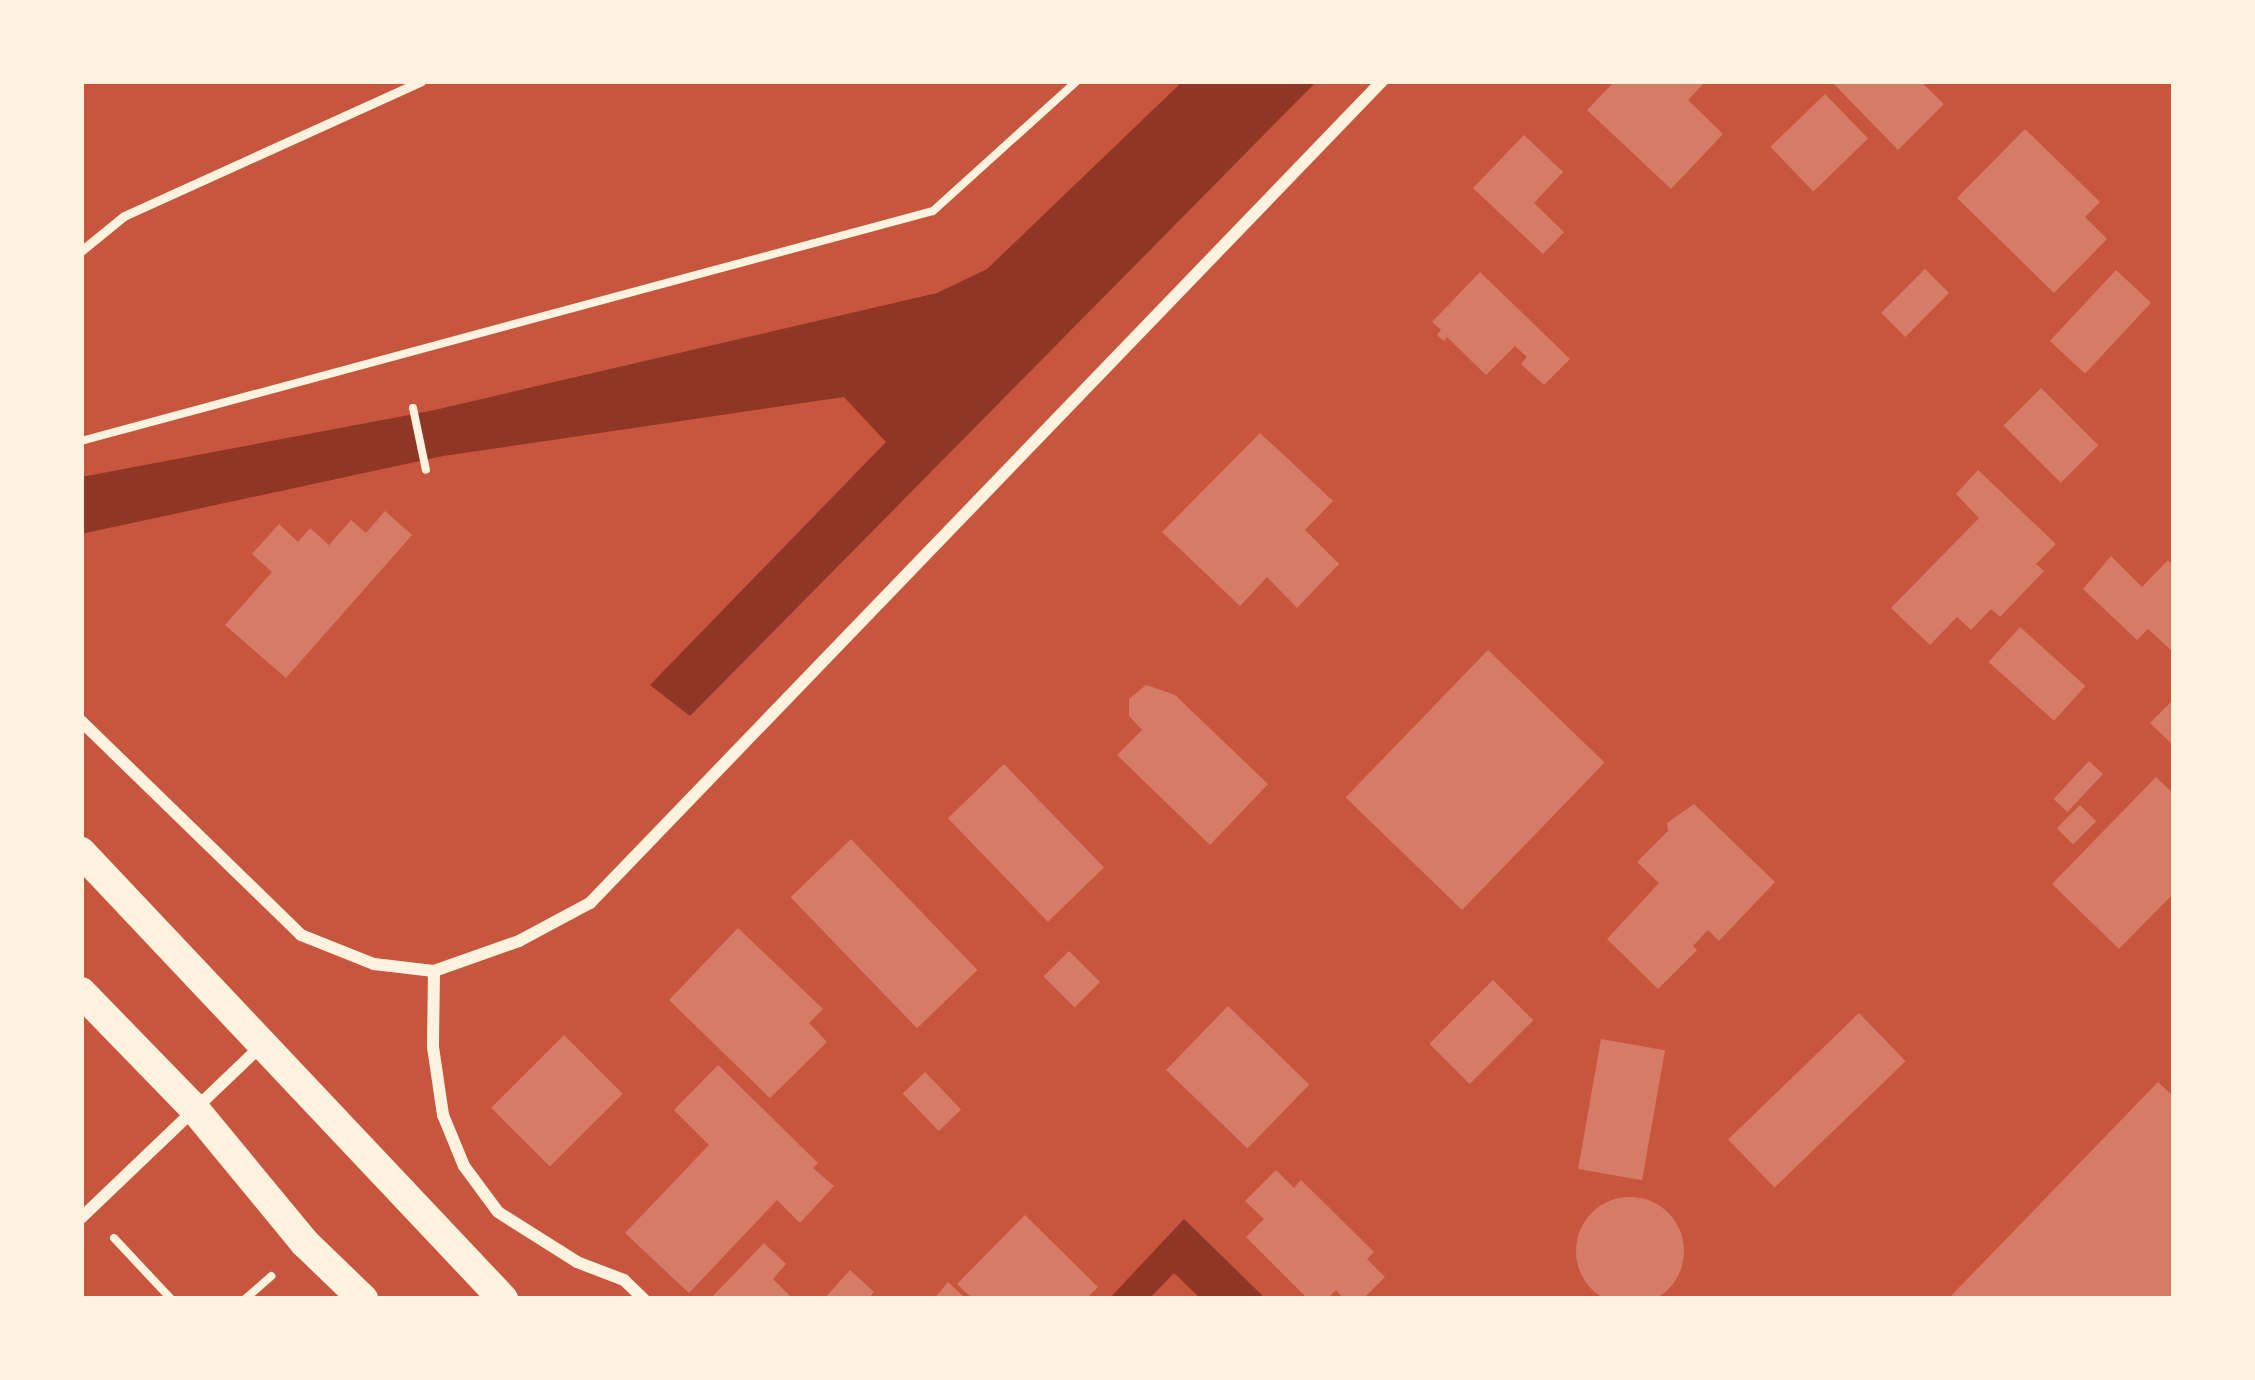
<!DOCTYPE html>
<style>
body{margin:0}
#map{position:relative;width:2255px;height:1380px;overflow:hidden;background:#c8553d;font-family:Merriweather,serif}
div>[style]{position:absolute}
.water>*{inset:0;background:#8f3625}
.building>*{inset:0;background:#d67c66;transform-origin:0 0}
.round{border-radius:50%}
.path>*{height:8px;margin:-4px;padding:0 4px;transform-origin:4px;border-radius:4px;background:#fff3e0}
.service>*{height:9px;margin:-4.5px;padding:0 4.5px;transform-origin:4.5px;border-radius:4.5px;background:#fff3e0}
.minor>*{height:12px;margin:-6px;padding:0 6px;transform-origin:6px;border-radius:6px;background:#fff3e0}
.primary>*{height:30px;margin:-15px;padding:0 15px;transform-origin:15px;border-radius:15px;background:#fff3e0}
span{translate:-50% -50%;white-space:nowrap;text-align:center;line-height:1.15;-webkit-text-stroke:9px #fff3e0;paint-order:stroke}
.frame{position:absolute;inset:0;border:84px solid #fff3e0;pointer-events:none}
</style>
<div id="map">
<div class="water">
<i style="clip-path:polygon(1183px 81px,1317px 81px,690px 716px,650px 685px,886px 442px,844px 397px,443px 456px,81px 534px,81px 477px,430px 411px,937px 293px,987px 269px)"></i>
<i style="clip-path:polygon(1184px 1219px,1266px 1299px,1201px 1299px,1174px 1273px,1149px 1299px,1109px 1299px)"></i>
</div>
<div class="building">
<i style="clip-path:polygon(1615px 81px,1706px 81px,1688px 100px,1723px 134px,1671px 189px,1587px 110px)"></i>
<i style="clip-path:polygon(1831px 81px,1920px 81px,1944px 104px,1898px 150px)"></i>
<i style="left:1825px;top:94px;width:62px;height:76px;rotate:46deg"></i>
<i style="clip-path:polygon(2025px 129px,2100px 202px,2085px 217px,2107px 239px,2054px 293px,1957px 198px)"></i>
<i style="clip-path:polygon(1524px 135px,1563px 172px,1534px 203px,1564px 232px,1543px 254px,1473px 188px)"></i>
<i style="left:1925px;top:269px;width:34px;height:62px;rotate:45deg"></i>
<i style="left:2116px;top:270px;width:48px;height:97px;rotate:43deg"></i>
<i style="clip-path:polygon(1480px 272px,1570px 359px,1544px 385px,1521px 364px,1527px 357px,1515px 346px,1486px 375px,1447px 337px,1444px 341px,1437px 335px,1441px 330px,1432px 322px)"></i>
<i style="left:2041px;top:388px;width:81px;height:53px;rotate:45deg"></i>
<i style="clip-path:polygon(1260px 433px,1333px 501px,1305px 530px,1339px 564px,1297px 608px,1267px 577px,1240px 606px,1162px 532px)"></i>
<i style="clip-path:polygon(1978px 470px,2056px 544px,2036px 564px,2044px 571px,2000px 617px,1991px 609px,1971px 630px,1957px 617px,1930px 645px,1891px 608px,1979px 518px,1956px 494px)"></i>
<i style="clip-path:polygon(385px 511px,412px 535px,286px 678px,225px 625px,272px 572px,252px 554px,279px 524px,298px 542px,310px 528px,329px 545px,351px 520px,366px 533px)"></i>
<i style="clip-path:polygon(2111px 556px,2142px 587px,2168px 560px,2174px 566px,2171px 650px,2148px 629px,2137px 640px,2083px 589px)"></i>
<i style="left:2020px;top:627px;width:88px;height:47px;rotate:42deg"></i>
<i style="left:1488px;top:650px;width:162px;height:205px;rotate:44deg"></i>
<i style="clip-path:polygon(1146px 685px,1175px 695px,1268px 784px,1210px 845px,1117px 755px,1142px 730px,1129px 716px,1129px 699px)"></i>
<i style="clip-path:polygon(2174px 699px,2174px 746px,2150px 723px)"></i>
<i style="left:2089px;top:761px;width:19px;height:52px;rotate:43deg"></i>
<i style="left:1004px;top:764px;width:144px;height:78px;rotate:46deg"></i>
<i style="clip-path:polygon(2156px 777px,2174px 794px,2174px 893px,2119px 949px,2052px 884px)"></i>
<i style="clip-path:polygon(1694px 804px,1775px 882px,1719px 941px,1708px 930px,1693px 946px,1697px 950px,1658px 989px,1607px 939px,1659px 883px,1637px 862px,1668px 831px,1667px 823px)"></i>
<i style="left:2080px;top:805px;width:23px;height:33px;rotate:45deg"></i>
<i style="left:851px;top:839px;width:182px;height:84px;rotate:46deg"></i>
<i style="clip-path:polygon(738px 928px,823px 1009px,809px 1023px,827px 1042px,770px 1098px,669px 1000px)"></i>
<i style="left:1069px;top:951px;width:44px;height:36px;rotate:45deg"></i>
<i style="left:1493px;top:980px;width:57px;height:90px;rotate:45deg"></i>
<i style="left:1228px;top:1006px;width:113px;height:89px;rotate:44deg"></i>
<i style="left:1859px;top:1013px;width:67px;height:182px;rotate:46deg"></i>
<i style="left:564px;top:1035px;width:83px;height:103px;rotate:45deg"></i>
<i style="left:1601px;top:1039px;width:65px;height:132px;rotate:10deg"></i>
<i style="clip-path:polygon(718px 1065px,818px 1163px,813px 1168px,834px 1186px,800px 1223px,777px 1200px,689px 1293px,625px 1233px,709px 1145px,674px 1110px)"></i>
<i style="left:925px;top:1072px;width:52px;height:31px;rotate:46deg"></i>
<i style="clip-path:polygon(2158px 1082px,2174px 1097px,2174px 1299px,1948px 1299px)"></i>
<i style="clip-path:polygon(1276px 1170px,1294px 1188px,1301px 1180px,1374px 1252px,1367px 1259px,1385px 1277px,1363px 1299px,1344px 1299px,1336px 1290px,1327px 1299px,1308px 1299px,1246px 1237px,1264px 1219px,1245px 1201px)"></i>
<i class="round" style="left:1576px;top:1197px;width:108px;height:108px"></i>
<i style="clip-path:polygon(1025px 1215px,1098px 1287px,1086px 1299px,973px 1299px,957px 1284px)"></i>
<i style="clip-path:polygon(764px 1243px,786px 1264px,773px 1279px,793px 1299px,710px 1299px)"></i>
<i style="clip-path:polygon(850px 1270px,874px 1292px,868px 1299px,824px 1299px)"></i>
<i style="clip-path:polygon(948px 1282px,966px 1299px,934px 1299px)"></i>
</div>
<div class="path">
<i style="left:413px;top:408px;width:63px;rotate:78.2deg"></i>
<i style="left:81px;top:441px;width:882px;rotate:-15.11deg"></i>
<i style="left:933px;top:211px;width:194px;rotate:-42.1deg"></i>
<i style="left:114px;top:1238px;width:83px;rotate:46.9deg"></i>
<i style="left:245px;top:1299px;width:35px;rotate:-41deg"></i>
</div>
<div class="service">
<i style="left:81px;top:251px;width:55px;rotate:-39.1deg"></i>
<i style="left:124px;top:216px;width:326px;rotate:-24.4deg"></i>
</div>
<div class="minor">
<i style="left:81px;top:721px;width:307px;rotate:44.2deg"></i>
<i style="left:301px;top:935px;width:79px;rotate:21.7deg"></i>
<i style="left:374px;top:964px;width:60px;rotate:6.7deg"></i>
<i style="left:434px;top:971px;width:90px;rotate:-19.4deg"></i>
<i style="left:519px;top:941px;width:81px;rotate:-28.2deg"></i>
<i style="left:590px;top:903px;width:1141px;rotate:-46.06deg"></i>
<i style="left:434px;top:971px;width:76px;rotate:90.8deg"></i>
<i style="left:433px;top:1047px;width:69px;rotate:81.6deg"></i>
<i style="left:443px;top:1115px;width:55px;rotate:67.6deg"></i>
<i style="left:464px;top:1166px;width:57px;rotate:53.5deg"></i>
<i style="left:498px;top:1212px;width:93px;rotate:32.3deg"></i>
<i style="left:577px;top:1262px;width:50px;rotate:21deg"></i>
<i style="left:624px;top:1280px;width:28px;rotate:44deg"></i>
<i style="left:81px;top:1218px;width:248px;rotate:-43.7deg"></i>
</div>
<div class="primary">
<i style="left:81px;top:852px;width:615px;rotate:46.65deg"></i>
<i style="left:81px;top:992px;width:159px;rotate:45.8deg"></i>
<i style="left:192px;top:1106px;width:178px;rotate:50.5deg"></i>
<i style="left:305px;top:1243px;width:81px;rotate:44deg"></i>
</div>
<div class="frame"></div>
</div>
